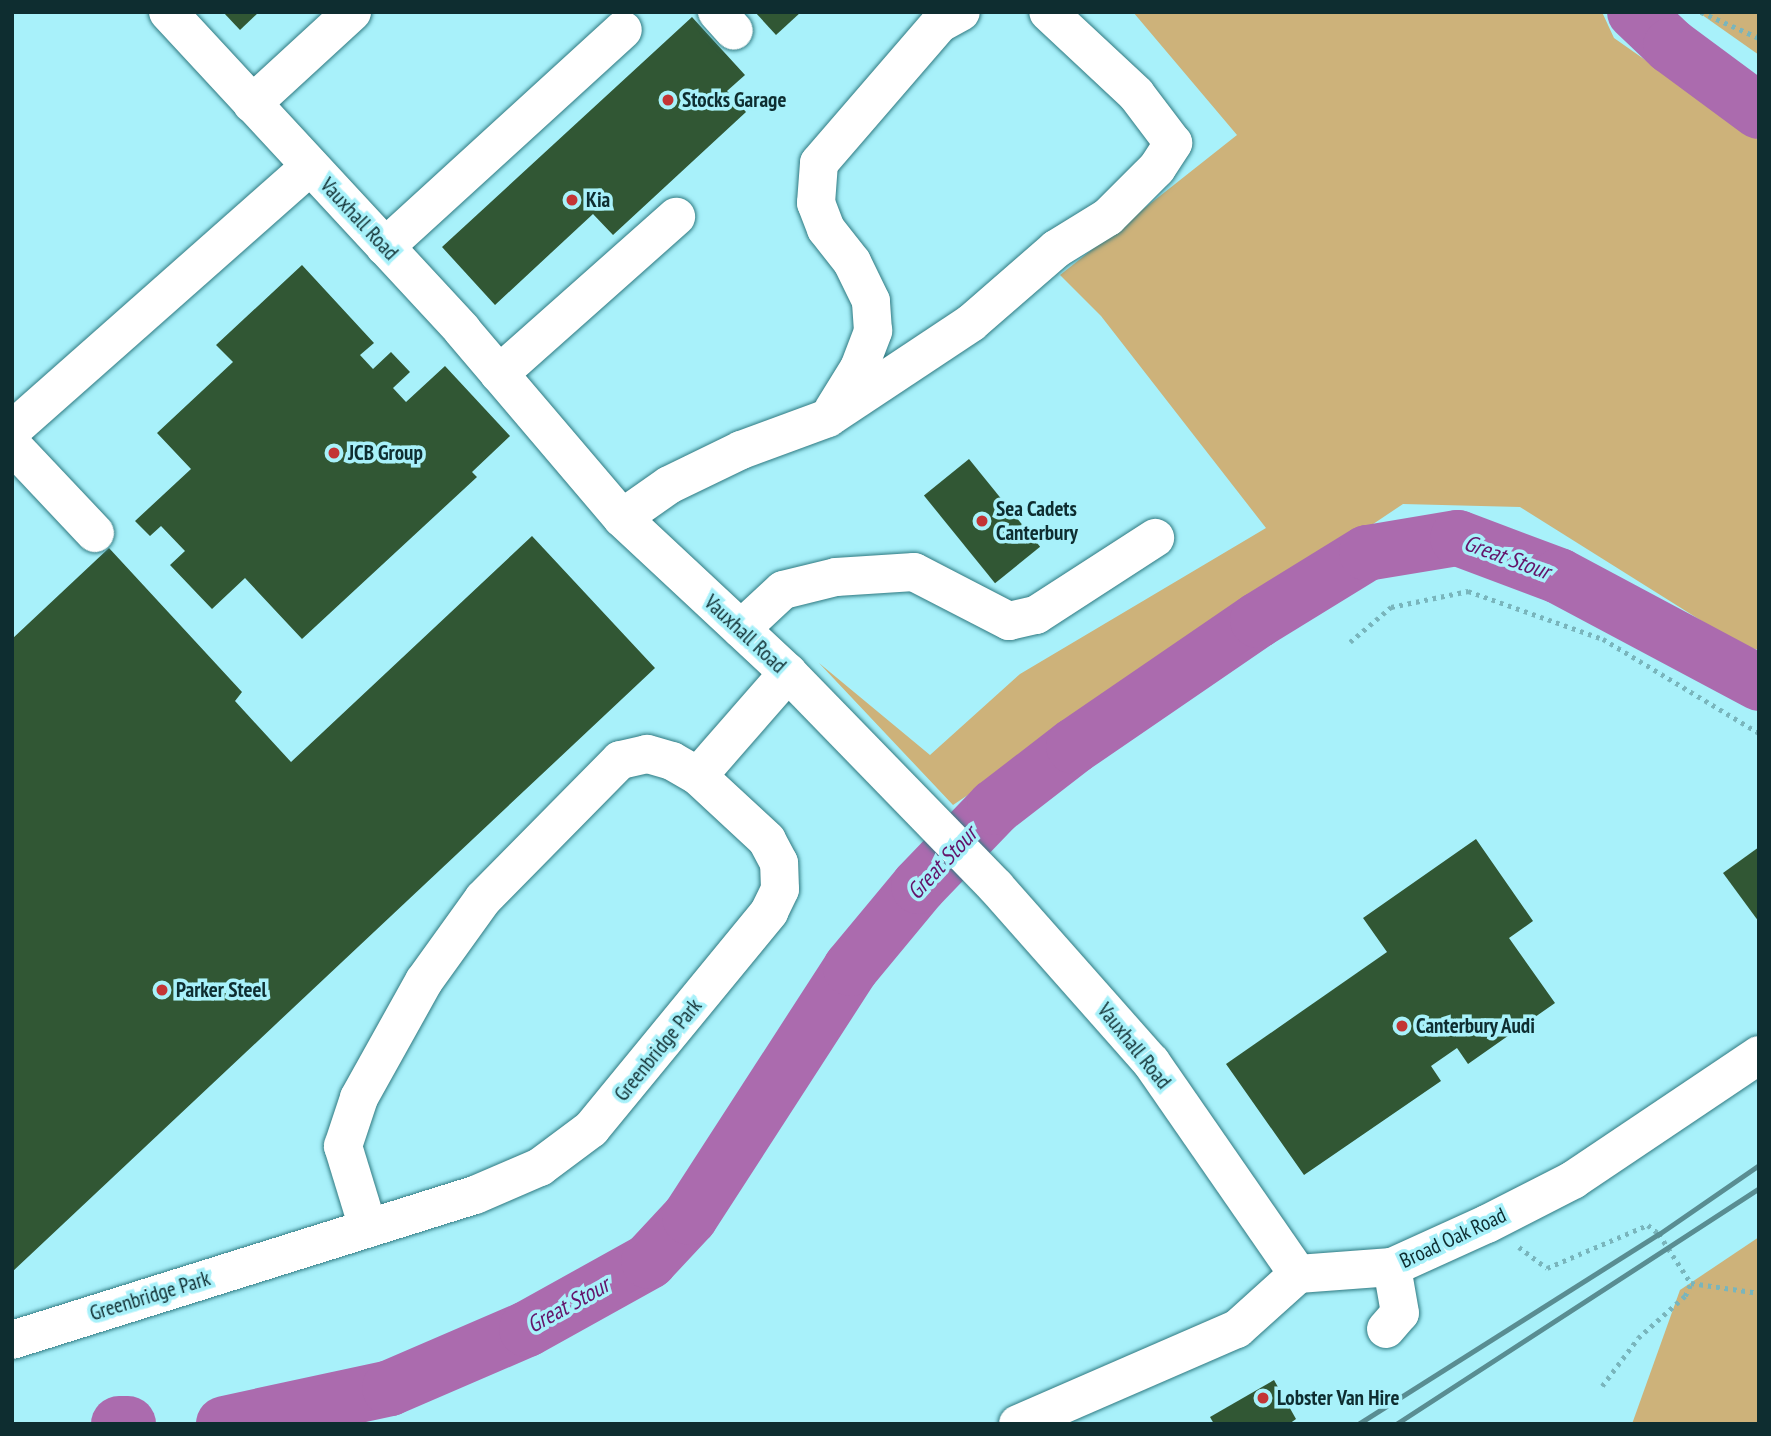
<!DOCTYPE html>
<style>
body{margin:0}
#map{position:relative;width:1771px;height:1436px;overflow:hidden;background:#a8f1fa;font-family:"PT Sans Narrow",sans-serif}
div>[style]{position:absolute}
.green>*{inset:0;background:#cdb27a}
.river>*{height:56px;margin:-28px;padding:0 28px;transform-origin:28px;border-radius:28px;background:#ab6bae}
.building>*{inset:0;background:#315734;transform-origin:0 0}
.path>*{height:4.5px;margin-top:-2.25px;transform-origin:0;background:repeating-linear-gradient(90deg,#79b5bc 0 3.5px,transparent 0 8.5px)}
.roads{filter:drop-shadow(0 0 2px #2f7981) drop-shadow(0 0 2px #2f7981)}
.minor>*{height:38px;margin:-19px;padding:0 19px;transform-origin:19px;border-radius:19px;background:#fff}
.rail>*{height:5px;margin:-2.5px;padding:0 2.5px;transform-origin:2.5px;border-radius:2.5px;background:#598d92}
.dots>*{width:19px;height:19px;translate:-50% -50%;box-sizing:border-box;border:4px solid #a8f1fa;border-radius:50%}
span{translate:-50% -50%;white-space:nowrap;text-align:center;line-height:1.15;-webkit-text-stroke:7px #a8f1fa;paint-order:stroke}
.poi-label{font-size:21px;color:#0e2d30;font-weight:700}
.left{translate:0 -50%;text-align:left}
.street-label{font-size:21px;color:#0e2d30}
.water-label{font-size:23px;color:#641369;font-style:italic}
.frame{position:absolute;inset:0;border:14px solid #0e2d30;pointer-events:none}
</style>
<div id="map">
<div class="green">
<i style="clip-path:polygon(1133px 12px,1602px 12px,1614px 38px,1759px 140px,1759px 650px,1740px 645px,1520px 507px,1403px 504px,953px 805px,819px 663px,930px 755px,1020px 674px,1266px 528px,1101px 316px,1060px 275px,1237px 135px)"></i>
<i style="clip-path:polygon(1698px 12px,1759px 12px,1759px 55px)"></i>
<i style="clip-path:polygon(1759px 1237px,1759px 1424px,1632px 1424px,1680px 1290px)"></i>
</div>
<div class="river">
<i style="left:1635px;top:12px;width:50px;rotate:43.4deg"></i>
<i style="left:1671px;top:46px;width:109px;rotate:36.5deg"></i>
<i style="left:119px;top:1424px;width:9px"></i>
<i style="left:224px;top:1424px;width:170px;rotate:-12.2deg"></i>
<i style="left:390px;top:1388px;width:149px;rotate:-23.3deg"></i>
<i style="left:527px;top:1329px;width:140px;rotate:-29.1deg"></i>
<i style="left:649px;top:1261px;width:60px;rotate:-47deg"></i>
<i style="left:690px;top:1217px;width:297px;rotate:-57.1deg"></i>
<i style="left:851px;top:968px;width:107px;rotate:-50.3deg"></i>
<i style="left:919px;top:886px;width:110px;rotate:-46.1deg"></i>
<i style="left:995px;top:807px;width:100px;rotate:-37.7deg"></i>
<i style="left:1074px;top:746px;width:223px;rotate:-34.4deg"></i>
<i style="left:1258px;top:620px;width:128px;rotate:-31.6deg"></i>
<i style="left:1367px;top:553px;width:92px;rotate:-9.4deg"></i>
<i style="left:1458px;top:538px;width:108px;rotate:20.6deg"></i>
<i style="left:1559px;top:576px;width:227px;rotate:28.1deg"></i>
</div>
<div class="building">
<i style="clip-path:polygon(223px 12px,259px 12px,240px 30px)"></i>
<i style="clip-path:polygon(755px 12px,801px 12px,776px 35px)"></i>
<i style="clip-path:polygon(692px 17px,745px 75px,727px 91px,746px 112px,613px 235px,593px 214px,495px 305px,442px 247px)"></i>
<i style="clip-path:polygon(302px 265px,374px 343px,360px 355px,373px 369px,391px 352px,410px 372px,393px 388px,406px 402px,445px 366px,510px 436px,472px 472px,477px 477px,302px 639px,245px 578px,212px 609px,170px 565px,185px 551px,161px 526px,150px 536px,135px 521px,191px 469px,157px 433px,233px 362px,216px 345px)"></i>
<i style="left:969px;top:459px;width:113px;height:58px;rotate:51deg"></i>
<i style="clip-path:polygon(532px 536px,655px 668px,12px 1272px,12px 639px,109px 548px,242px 692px,235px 701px,291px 762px)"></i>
<i style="clip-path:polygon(1476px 839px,1533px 921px,1509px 938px,1555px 1003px,1468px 1064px,1457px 1048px,1431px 1066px,1441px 1081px,1304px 1175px,1226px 1064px,1387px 952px,1363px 918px)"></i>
<i style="clip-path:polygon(1759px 847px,1759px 922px,1723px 873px)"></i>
<i style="clip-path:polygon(1274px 1380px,1296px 1419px,1289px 1424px,1214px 1424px,1210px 1417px)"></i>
</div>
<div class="path">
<i style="left:1701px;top:12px;width:64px;rotate:24.1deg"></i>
<i style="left:1350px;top:642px;width:54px;rotate:-40.5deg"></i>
<i style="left:1391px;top:607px;width:79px;rotate:-11.7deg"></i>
<i style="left:1468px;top:591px;width:143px;rotate:19.6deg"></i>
<i style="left:1603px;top:639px;width:182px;rotate:31.1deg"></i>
<i style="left:1519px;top:1247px;width:35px;rotate:37deg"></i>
<i style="left:1547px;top:1268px;width:110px;rotate:-23.1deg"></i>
<i style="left:1648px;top:1225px;width:14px;rotate:39deg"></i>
<i style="left:1659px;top:1234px;width:59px;rotate:56.9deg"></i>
<i style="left:1691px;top:1283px;width:69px;rotate:8.4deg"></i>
<i style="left:1602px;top:1386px;width:60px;rotate:-53.1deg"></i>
<i style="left:1638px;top:1338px;width:63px;rotate:-41.8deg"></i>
<i style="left:1685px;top:1296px;width:14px;rotate:-65deg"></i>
</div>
<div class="roads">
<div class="minor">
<i style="left:168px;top:12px;width:433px;rotate:47.2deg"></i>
<i style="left:462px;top:330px;width:247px;rotate:49.6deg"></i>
<i style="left:622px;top:518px;width:227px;rotate:43deg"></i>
<i style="left:788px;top:673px;width:298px;rotate:45.8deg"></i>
<i style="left:996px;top:887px;width:234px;rotate:48.5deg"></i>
<i style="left:1151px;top:1062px;width:258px;rotate:55.3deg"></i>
<i style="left:717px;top:12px;width:25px;rotate:48deg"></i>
<i style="left:252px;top:104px;width:136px;rotate:-42.6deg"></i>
<i style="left:385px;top:247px;width:322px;rotate:-42.4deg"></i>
<i style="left:499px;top:374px;width:237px;rotate:-41.6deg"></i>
<i style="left:833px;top:410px;width:49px;rotate:-58.2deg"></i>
<i style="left:859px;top:368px;width:40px;rotate:-69deg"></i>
<i style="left:873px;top:331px;width:30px;rotate:-94deg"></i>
<i style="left:871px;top:301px;width:43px;rotate:-116deg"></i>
<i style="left:852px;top:262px;width:42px;rotate:-128.2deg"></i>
<i style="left:826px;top:229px;width:28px;rotate:-111deg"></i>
<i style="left:816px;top:203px;width:40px;rotate:-85.7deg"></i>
<i style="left:819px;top:163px;width:184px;rotate:-49.2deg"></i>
<i style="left:939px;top:24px;width:25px;rotate:-29deg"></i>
<i style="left:12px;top:430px;width:398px;rotate:-41.5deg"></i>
<i style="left:12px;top:445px;width:121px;rotate:46.7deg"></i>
<i style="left:622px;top:518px;width:57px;rotate:-35.1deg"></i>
<i style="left:669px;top:485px;width:80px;rotate:-25.9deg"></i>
<i style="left:741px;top:450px;width:93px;rotate:-20.2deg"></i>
<i style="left:828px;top:418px;width:172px;rotate:-33.6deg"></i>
<i style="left:971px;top:323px;width:113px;rotate:-41deg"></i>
<i style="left:1056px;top:249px;width:61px;rotate:-31.6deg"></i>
<i style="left:1108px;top:217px;width:69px;rotate:-45deg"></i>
<i style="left:1157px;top:168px;width:30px;rotate:-57deg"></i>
<i style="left:1173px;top:143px;width:61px;rotate:-127.1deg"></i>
<i style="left:1136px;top:94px;width:120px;rotate:-137deg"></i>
<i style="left:741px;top:629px;width:57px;rotate:-42.9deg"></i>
<i style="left:783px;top:590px;width:55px;rotate:-13.8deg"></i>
<i style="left:836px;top:577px;width:78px;rotate:-3.7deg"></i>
<i style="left:914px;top:572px;width:107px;rotate:27.3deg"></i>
<i style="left:1009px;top:621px;width:28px;rotate:-13deg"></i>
<i style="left:1036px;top:615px;width:142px;rotate:-32.9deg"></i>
<i style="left:698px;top:776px;width:137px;rotate:-48.9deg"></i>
<i style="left:1386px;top:1329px;width:21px;rotate:-49deg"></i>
<i style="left:1400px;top:1313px;width:47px;rotate:-99.9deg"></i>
<i style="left:12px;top:1340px;width:485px;rotate:-17.4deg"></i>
<i style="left:475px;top:1195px;width:71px;rotate:-23.3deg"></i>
<i style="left:540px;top:1167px;width:64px;rotate:-36.7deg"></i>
<i style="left:591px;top:1129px;width:281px;rotate:-50.6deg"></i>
<i style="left:769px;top:912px;width:25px;rotate:-64deg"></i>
<i style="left:780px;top:889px;width:26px;rotate:-92deg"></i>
<i style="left:779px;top:863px;width:26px;rotate:-118deg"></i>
<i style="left:767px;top:840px;width:94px;rotate:-137.2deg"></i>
<i style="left:698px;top:776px;width:30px;rotate:-150deg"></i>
<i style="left:672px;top:761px;width:26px;rotate:-164deg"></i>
<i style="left:647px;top:754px;width:28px;rotate:167deg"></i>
<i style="left:620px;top:760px;width:195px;rotate:134.6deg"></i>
<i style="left:483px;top:899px;width:101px;rotate:125.7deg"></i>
<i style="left:424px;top:981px;width:134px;rotate:119.1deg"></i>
<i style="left:359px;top:1098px;width:51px;rotate:108.4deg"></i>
<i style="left:343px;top:1146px;width:86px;rotate:73deg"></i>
<i style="left:1018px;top:1424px;width:239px;rotate:-23.5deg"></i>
<i style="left:1237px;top:1329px;width:82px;rotate:-42deg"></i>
<i style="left:1298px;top:1274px;width:94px;rotate:-4.3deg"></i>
<i style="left:1392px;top:1267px;width:104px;rotate:-24.4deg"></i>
<i style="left:1487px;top:1224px;width:97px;rotate:-27.1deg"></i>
<i style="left:1573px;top:1180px;width:224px;rotate:-33.9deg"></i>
</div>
</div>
<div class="rail">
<i style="left:1358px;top:1424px;width:356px;rotate:-32.3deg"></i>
<i style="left:1659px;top:1234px;width:121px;rotate:-34.6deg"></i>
<i style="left:1396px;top:1424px;width:433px;rotate:-33deg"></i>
</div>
<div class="dots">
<i style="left:668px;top:100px;background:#c33435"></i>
<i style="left:572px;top:200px;background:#c33435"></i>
<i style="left:334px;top:453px;background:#c33435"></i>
<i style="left:982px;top:521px;background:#c33435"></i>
<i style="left:162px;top:990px;background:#c33435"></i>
<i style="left:1402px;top:1026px;background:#c33435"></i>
<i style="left:1263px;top:1398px;background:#c33435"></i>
</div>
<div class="poi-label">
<span class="left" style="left:682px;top:100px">Stocks Garage</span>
<span class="left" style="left:586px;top:200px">Kia</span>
<span class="left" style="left:348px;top:453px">JCB Group</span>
<span class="left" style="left:996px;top:521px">Sea Cadets<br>Canterbury</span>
<span class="left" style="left:176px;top:990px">Parker Steel</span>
<span class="left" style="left:1416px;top:1026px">Canterbury Audi</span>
<span class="left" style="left:1277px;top:1398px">Lobster Van Hire</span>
</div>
<div class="street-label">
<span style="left:359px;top:219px;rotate:47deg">Vauxhall Road</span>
<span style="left:745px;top:634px;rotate:43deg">Vauxhall Road</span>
<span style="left:1134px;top:1046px;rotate:51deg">Vauxhall Road</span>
<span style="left:658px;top:1050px;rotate:-51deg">Greenbridge Park</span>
<span style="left:1453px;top:1238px;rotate:-25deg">Broad Oak Road</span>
<span style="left:150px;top:1296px;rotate:-17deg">Greenbridge Park</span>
</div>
<div class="water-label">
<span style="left:1507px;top:557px;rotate:20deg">Great Stour</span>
<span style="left:942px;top:863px;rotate:-47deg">Great Stour</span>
<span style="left:568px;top:1305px;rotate:-29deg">Great Stour</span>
</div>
<div class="frame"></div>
</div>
